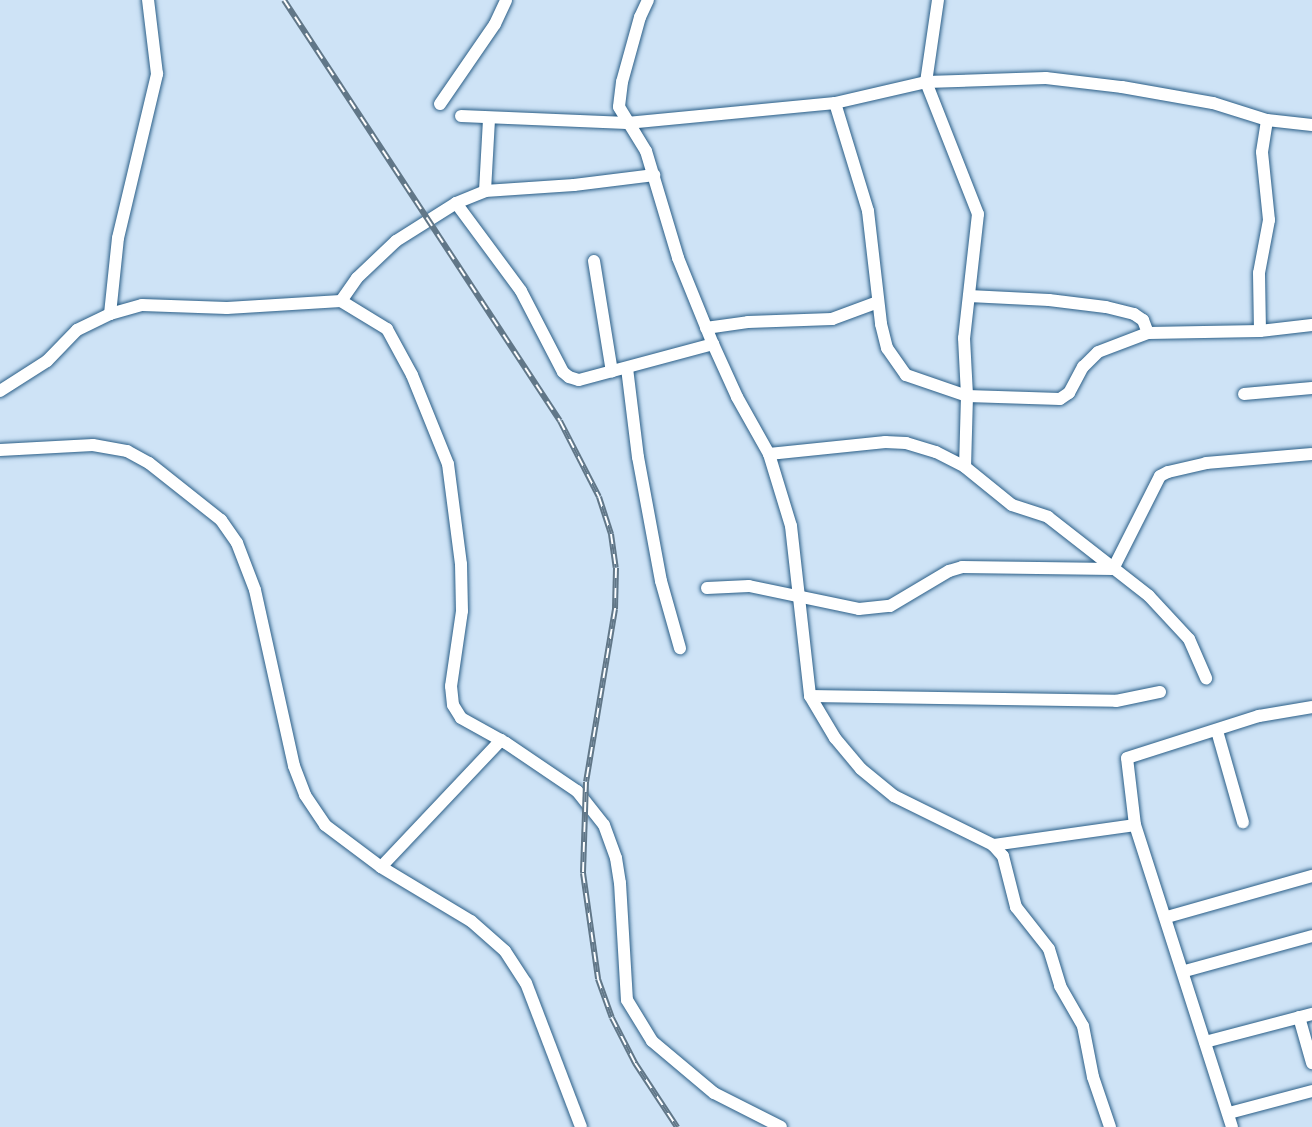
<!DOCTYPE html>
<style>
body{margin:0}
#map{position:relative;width:1312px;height:1127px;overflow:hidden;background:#cee3f6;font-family:"PT Sans Narrow",sans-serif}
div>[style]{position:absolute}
.roads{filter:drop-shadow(0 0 2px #2a5e87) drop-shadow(0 0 2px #2a5e87)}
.minor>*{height:12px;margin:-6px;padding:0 6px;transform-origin:6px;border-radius:6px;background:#fff}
.rail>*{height:6px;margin-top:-3px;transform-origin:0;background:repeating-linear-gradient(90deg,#fff 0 10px,#617788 0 20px);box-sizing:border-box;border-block:2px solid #617788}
span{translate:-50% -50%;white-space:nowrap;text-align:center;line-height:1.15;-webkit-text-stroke:6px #fff;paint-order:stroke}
</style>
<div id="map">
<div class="roads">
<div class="minor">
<i style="left:648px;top:0;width:19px;rotate:115deg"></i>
<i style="left:640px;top:17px;width:67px;rotate:105.5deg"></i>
<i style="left:622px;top:82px;width:25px;rotate:97deg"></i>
<i style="left:619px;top:107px;width:52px;rotate:58.5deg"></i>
<i style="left:646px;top:151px;width:112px;rotate:73.3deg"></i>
<i style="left:678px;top:258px;width:93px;rotate:67.9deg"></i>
<i style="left:713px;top:344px;width:58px;rotate:65.6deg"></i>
<i style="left:737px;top:397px;width:65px;rotate:60.7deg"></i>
<i style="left:769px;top:454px;width:75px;rotate:73deg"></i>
<i style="left:791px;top:526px;width:171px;rotate:83.6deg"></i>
<i style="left:810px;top:696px;width:49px;rotate:59.2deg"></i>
<i style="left:835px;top:738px;width:40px;rotate:50deg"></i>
<i style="left:861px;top:769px;width:43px;rotate:39.3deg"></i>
<i style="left:894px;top:796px;width:110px;rotate:26.3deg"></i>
<i style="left:993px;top:845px;width:15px;rotate:48deg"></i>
<i style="left:1003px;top:856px;width:53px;rotate:75.7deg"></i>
<i style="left:1016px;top:907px;width:53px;rotate:51.8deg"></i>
<i style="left:1049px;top:949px;width:39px;rotate:73deg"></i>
<i style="left:1060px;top:986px;width:46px;rotate:60.1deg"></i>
<i style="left:1083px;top:1026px;width:52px;rotate:78.9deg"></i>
<i style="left:1093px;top:1077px;width:53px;rotate:71.2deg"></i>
<i style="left:938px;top:0;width:83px;rotate:98.3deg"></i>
<i style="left:926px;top:82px;width:142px;rotate:68.5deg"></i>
<i style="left:978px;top:214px;width:125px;rotate:96.4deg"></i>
<i style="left:964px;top:338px;width:58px;rotate:87deg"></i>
<i style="left:967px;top:396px;width:71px;rotate:91.6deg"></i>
<i style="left:835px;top:103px;width:113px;rotate:73deg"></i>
<i style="left:868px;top:211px;width:114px;rotate:83.4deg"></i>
<i style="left:881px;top:324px;width:25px;rotate:76deg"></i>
<i style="left:887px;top:348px;width:33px;rotate:55deg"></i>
<i style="left:906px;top:375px;width:65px;rotate:19deg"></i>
<i style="left:967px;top:396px;width:93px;rotate:1.8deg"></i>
<i style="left:1060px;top:399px;width:11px;rotate:-34deg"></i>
<i style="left:1069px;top:393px;width:30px;rotate:-62deg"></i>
<i style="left:1083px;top:367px;width:21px;rotate:-45deg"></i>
<i style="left:1098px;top:352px;width:53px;rotate:-20.8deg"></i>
<i style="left:1148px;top:333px;width:112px;rotate:-1deg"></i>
<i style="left:1260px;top:331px;width:52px;rotate:-6.6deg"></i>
<i style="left:440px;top:104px;width:97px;rotate:-55.5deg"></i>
<i style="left:495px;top:24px;width:26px;rotate:-65deg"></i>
<i style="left:461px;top:116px;width:166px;rotate:2.4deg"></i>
<i style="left:627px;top:123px;width:209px;rotate:-5.5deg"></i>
<i style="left:835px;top:103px;width:93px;rotate:-13deg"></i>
<i style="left:926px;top:82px;width:120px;rotate:-1.9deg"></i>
<i style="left:1046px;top:78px;width:77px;rotate:6.8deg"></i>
<i style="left:1122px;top:87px;width:92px;rotate:10deg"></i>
<i style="left:1213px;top:103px;width:57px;rotate:17.5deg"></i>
<i style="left:1267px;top:120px;width:45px;rotate:6.3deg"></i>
<i style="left:485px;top:191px;width:72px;rotate:-86.8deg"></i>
<i style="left:456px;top:203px;width:109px;rotate:53.5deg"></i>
<i style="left:521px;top:291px;width:91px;rotate:62.6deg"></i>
<i style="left:563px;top:372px;width:8px;rotate:40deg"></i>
<i style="left:569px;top:377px;width:10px;rotate:17deg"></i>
<i style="left:579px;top:380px;width:139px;rotate:-15deg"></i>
<i style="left:594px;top:261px;width:112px;rotate:80.8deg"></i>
<i style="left:969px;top:296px;width:80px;rotate:2.9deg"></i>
<i style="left:1049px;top:300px;width:57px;rotate:7deg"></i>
<i style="left:1106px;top:307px;width:29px;rotate:14deg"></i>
<i style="left:1134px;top:314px;width:11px;rotate:34deg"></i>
<i style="left:1143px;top:320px;width:14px;rotate:69deg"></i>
<i style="left:341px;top:301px;width:28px;rotate:-55deg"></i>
<i style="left:357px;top:278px;width:54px;rotate:-43.5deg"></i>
<i style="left:396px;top:241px;width:71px;rotate:-32.3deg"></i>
<i style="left:456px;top:203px;width:31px;rotate:-22deg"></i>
<i style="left:485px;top:191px;width:89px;rotate:-3.9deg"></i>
<i style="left:574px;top:185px;width:81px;rotate:-7.1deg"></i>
<i style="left:110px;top:314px;width:76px;rotate:-84deg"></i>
<i style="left:118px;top:238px;width:169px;rotate:-76.6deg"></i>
<i style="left:157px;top:74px;width:75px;rotate:-96.9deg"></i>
<i style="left:706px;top:328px;width:42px;rotate:-8.1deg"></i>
<i style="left:748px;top:322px;width:84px;rotate:-2deg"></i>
<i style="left:832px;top:319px;width:49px;rotate:-20.3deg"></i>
<i style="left:1260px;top:331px;width:58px;rotate:-91deg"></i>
<i style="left:1259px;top:273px;width:54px;rotate:-79.3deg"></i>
<i style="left:1269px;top:220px;width:68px;rotate:-95.9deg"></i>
<i style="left:1262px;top:152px;width:32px;rotate:-81deg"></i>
<i style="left:627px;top:368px;width:90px;rotate:83deg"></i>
<i style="left:638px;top:457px;width:126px;rotate:79.5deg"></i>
<i style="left:661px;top:581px;width:70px;rotate:74.2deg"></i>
<i style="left:0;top:391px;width:56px;rotate:-32.6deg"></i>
<i style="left:47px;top:361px;width:43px;rotate:-45.9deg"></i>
<i style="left:77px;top:330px;width:37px;rotate:-26deg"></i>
<i style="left:110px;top:314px;width:33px;rotate:-16deg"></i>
<i style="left:142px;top:305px;width:85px;rotate:2deg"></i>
<i style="left:227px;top:308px;width:114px;rotate:-3.5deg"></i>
<i style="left:341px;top:301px;width:54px;rotate:31.3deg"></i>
<i style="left:387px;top:329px;width:52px;rotate:61.5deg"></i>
<i style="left:412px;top:375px;width:96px;rotate:68deg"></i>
<i style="left:448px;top:464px;width:101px;rotate:82.6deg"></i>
<i style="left:461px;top:564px;width:47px;rotate:88.8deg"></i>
<i style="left:462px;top:611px;width:76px;rotate:98.3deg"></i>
<i style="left:451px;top:686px;width:19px;rotate:84deg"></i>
<i style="left:453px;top:705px;width:15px;rotate:58deg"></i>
<i style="left:461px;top:718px;width:51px;rotate:29.1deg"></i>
<i style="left:506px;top:743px;width:86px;rotate:34.1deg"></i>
<i style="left:577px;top:791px;width:43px;rotate:51.5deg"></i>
<i style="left:604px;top:825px;width:35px;rotate:70deg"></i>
<i style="left:616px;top:858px;width:25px;rotate:81deg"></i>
<i style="left:620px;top:883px;width:117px;rotate:86.6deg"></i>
<i style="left:627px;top:1000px;width:48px;rotate:58.6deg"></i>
<i style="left:652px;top:1041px;width:81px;rotate:40deg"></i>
<i style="left:714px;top:1093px;width:75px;rotate:26.9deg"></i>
<i style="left:1244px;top:394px;width:68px;rotate:-5deg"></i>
<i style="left:0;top:450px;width:93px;rotate:-3.1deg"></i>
<i style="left:93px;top:445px;width:35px;rotate:10deg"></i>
<i style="left:127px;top:451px;width:25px;rotate:29deg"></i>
<i style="left:149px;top:463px;width:92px;rotate:38.4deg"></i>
<i style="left:221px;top:520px;width:28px;rotate:55deg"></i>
<i style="left:237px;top:543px;width:50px;rotate:69deg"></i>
<i style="left:255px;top:590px;width:180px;rotate:77.5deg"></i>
<i style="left:294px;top:766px;width:31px;rotate:69deg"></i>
<i style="left:305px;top:795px;width:36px;rotate:56deg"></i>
<i style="left:325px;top:825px;width:70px;rotate:36.9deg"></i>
<i style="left:381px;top:867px;width:175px;rotate:-46.6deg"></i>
<i style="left:769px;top:454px;width:117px;rotate:-5.9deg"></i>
<i style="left:885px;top:442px;width:21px;rotate:3deg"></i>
<i style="left:906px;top:443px;width:31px;rotate:17deg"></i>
<i style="left:936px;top:452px;width:33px;rotate:27deg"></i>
<i style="left:965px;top:467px;width:60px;rotate:39deg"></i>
<i style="left:1012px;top:505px;width:38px;rotate:18deg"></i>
<i style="left:1048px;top:517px;width:128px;rotate:38deg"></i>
<i style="left:1149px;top:596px;width:59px;rotate:47.1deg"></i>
<i style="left:1189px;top:639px;width:43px;rotate:66.4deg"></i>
<i style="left:707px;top:588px;width:42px;rotate:-2.7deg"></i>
<i style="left:749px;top:586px;width:112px;rotate:11.8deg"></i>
<i style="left:859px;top:609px;width:31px;rotate:-6deg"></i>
<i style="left:890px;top:606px;width:69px;rotate:-30.7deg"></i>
<i style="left:949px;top:571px;width:14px;rotate:-17deg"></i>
<i style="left:962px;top:567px;width:151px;rotate:0.8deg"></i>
<i style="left:1113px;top:569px;width:104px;rotate:-63.2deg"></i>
<i style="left:1160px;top:476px;width:9px;rotate:-27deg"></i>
<i style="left:1168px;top:472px;width:39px;rotate:-13deg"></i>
<i style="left:1206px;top:463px;width:106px;rotate:-4.9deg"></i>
<i style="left:810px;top:696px;width:306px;rotate:0.9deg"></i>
<i style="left:1116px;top:701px;width:45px;rotate:-11.6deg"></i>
<i style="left:1217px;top:731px;width:95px;rotate:74.1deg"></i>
<i style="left:993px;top:845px;width:143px;rotate:-8deg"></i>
<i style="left:381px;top:867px;width:105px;rotate:31deg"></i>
<i style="left:471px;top:921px;width:45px;rotate:41.4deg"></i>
<i style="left:505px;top:951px;width:38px;rotate:57deg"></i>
<i style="left:526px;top:983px;width:154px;rotate:69.1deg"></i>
<i style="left:1167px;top:917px;width:151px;rotate:-15.8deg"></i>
<i style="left:1185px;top:971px;width:132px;rotate:-15.4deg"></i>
<i style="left:1299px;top:1017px;width:48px;rotate:74.2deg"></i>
<i style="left:1205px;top:1042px;width:111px;rotate:-14.7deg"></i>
<i style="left:1229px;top:1113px;width:86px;rotate:-14.8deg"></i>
<i style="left:1232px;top:1127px;width:317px;rotate:-107.8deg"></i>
<i style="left:1135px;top:825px;width:67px;rotate:-96.8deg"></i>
<i style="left:1127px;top:758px;width:139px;rotate:-17.7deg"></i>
<i style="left:1259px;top:716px;width:54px;rotate:-9.6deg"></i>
</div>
</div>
<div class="rail">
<i style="left:284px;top:0;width:503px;rotate:56.75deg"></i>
<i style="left:560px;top:421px;width:85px;rotate:62.8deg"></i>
<i style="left:599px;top:497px;width:39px;rotate:72deg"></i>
<i style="left:611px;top:534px;width:34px;rotate:82deg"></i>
<i style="left:616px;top:568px;width:41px;rotate:91.4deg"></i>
<i style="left:615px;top:609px;width:175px;rotate:99.5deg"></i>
<i style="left:586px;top:782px;width:91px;rotate:91.9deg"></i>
<i style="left:583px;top:873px;width:107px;rotate:81.9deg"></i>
<i style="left:598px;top:979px;width:41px;rotate:70.3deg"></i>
<i style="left:612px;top:1018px;width:51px;rotate:62.9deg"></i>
<i style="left:635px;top:1063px;width:77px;rotate:56.7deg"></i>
</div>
</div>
